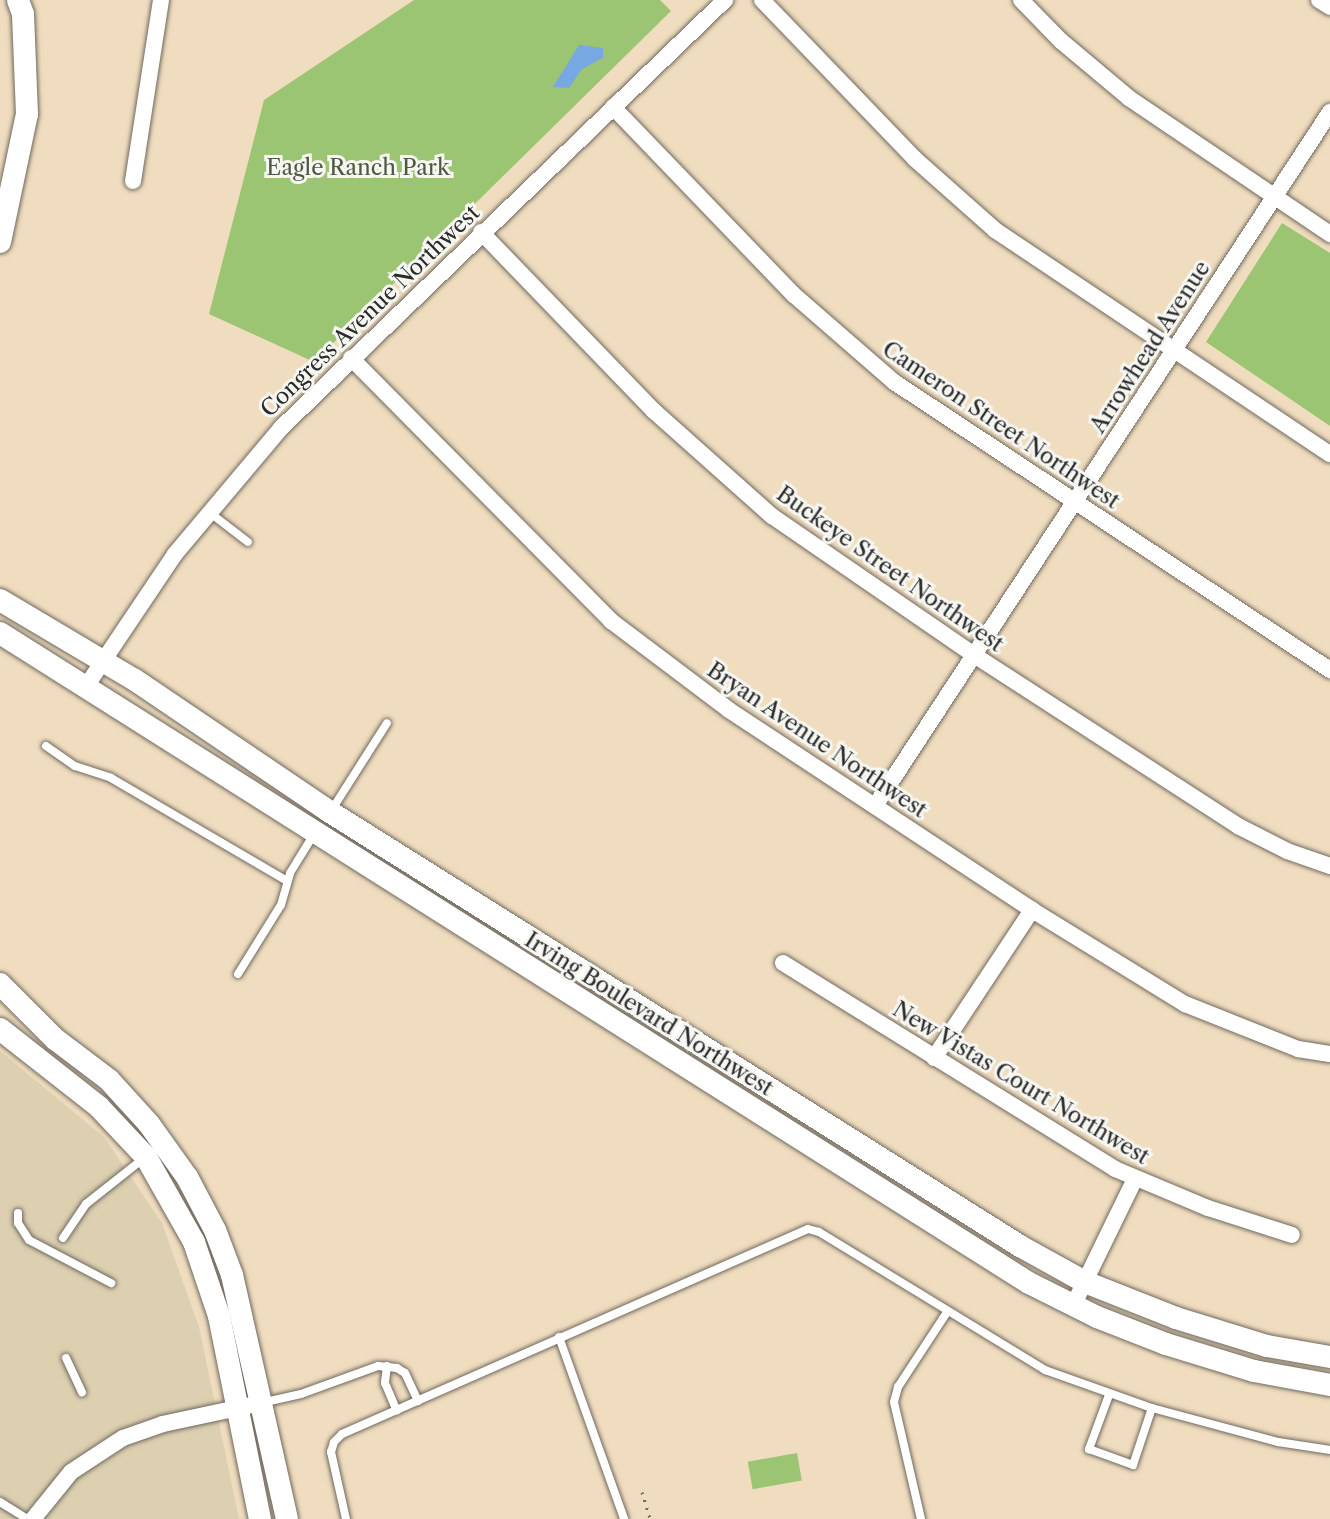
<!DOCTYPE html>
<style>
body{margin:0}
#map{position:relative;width:1330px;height:1519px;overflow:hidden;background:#f0ddbf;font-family:"Libre Caslon Text",serif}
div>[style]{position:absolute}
.built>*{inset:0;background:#dcd0b1}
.green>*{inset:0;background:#9bc572;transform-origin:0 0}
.water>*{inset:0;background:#78a8e2}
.path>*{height:3px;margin-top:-1.5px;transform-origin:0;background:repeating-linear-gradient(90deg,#70695f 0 2px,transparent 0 8px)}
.roads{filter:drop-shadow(0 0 2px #70695f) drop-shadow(0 0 2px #70695f)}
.lane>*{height:8px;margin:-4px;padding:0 4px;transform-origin:4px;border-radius:4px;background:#fff}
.street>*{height:16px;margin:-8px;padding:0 8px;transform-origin:8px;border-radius:8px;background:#fff}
.secondary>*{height:22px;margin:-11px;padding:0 11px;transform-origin:11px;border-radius:11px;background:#fff}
span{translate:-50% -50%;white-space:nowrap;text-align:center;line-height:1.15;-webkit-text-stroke:6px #f6f6f2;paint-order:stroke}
.park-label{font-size:22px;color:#4d5940}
.street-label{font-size:22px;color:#2b2b2b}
</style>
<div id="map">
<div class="built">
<i style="clip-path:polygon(0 1051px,104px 1137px,162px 1223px,199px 1327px,239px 1519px,0 1519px)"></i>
</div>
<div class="green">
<i style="clip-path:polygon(414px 0,660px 0,671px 11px,314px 362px,209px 314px,264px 100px)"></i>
<i style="clip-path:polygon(1282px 223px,1330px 253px,1330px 426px,1206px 342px)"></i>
<i style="left:797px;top:1453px;width:28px;height:50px;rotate:80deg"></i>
</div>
<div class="water">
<i style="clip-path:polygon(579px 45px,603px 48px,603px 58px,582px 69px,569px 88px,553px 87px)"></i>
</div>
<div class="path">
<i style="left:642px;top:1492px;width:28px;rotate:73deg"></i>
</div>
<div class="roads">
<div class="lane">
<i style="left:209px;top:512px;width:49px;rotate:37.6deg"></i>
<i style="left:46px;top:746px;width:35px;rotate:35deg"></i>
<i style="left:75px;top:766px;width:38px;rotate:18deg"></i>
<i style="left:111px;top:778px;width:204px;rotate:30.3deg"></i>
<i style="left:331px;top:811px;width:104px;rotate:-57.5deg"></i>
<i style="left:238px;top:974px;width:81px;rotate:-58.1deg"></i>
<i style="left:281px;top:905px;width:33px;rotate:-74deg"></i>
<i style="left:290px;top:873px;width:46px;rotate:-58.4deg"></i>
<i style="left:18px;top:1213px;width:10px;rotate:90deg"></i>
<i style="left:18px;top:1223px;width:20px;rotate:57deg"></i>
<i style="left:29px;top:1240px;width:93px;rotate:27.7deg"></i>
<i style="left:63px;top:1238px;width:41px;rotate:-55.9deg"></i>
<i style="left:86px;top:1204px;width:74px;rotate:-38.4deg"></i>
<i style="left:559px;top:1337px;width:193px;rotate:70.3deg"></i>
<i style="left:66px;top:1358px;width:38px;rotate:65deg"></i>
<i style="left:387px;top:1366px;width:17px;rotate:97deg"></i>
<i style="left:385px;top:1383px;width:30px;rotate:67deg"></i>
<i style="left:1109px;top:1395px;width:58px;rotate:110.3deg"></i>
<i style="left:1089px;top:1449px;width:47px;rotate:20deg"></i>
<i style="left:1133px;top:1465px;width:60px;rotate:-71.6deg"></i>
<i style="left:261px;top:1403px;width:41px;rotate:-12.7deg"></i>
<i style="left:301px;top:1394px;width:82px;rotate:-20deg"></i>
<i style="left:378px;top:1366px;width:19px;rotate:6deg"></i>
<i style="left:397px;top:1368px;width:9px;rotate:32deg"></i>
<i style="left:405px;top:1373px;width:31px;rotate:65deg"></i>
<i style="left:0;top:1502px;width:32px;rotate:32deg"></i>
<i style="left:346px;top:1519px;width:69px;rotate:-102.6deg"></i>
<i style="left:331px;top:1452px;width:10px;rotate:-73deg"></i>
<i style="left:334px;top:1442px;width:11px;rotate:-45deg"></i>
<i style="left:342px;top:1434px;width:509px;rotate:-23.75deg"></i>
<i style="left:808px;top:1229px;width:11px;rotate:15deg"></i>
<i style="left:819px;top:1232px;width:265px;rotate:31.4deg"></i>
<i style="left:1045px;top:1370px;width:114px;rotate:19.6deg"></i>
<i style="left:1152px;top:1408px;width:131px;rotate:15.1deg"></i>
<i style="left:1278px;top:1442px;width:53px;rotate:8.7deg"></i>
<i style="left:921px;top:1519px;width:120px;rotate:-103deg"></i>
<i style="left:894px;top:1402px;width:16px;rotate:-75deg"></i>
<i style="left:898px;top:1387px;width:90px;rotate:-56.8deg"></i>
</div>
<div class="street">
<i style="left:762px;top:0;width:221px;rotate:46.1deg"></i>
<i style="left:915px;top:159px;width:107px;rotate:41.6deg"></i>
<i style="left:995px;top:230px;width:403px;rotate:33.8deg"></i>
<i style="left:1021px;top:0;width:57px;rotate:45.7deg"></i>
<i style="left:1061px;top:41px;width:89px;rotate:40deg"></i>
<i style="left:1129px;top:98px;width:243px;rotate:34.1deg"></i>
<i style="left:1319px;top:0;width:13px;rotate:32deg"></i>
<i style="left:613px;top:107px;width:261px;rotate:46.1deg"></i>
<i style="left:794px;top:295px;width:133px;rotate:41deg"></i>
<i style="left:894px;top:382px;width:523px;rotate:33.45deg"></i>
<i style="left:133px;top:181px;width:183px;rotate:-81.2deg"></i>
<i style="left:481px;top:232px;width:249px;rotate:46deg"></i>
<i style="left:654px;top:411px;width:158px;rotate:41.7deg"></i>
<i style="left:772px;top:516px;width:245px;rotate:34.5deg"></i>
<i style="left:974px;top:655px;width:315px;rotate:32.9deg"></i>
<i style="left:1238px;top:826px;width:55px;rotate:27deg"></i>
<i style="left:1287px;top:851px;width:46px;rotate:19.2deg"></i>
<i style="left:351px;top:358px;width:370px;rotate:45.3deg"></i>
<i style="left:611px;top:621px;width:148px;rotate:37deg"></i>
<i style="left:729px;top:710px;width:363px;rotate:33.4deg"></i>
<i style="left:1032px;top:910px;width:180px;rotate:31.6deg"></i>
<i style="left:1185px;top:1004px;width:122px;rotate:21.7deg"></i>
<i style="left:1298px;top:1049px;width:32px;rotate:9deg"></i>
<i style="left:85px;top:688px;width:161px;rotate:-56.1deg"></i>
<i style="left:175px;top:554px;width:165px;rotate:-49.9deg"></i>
<i style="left:281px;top:428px;width:617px;rotate:-43.95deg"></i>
<i style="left:875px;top:806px;width:830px;rotate:-56.75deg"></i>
<i style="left:783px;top:963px;width:391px;rotate:31.8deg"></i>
<i style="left:1115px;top:1169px;width:101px;rotate:22.8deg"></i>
<i style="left:1208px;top:1208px;width:88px;rotate:17.8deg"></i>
<i style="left:934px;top:1058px;width:178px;rotate:-56.5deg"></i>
<i style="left:1073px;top:1306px;width:141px;rotate:-64deg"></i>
<i style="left:33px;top:1519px;width:60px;rotate:-51deg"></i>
<i style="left:71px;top:1472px;width:62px;rotate:-33.2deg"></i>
<i style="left:123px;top:1438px;width:42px;rotate:-19.3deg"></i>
<i style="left:163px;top:1424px;width:100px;rotate:-12.1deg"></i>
</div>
<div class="secondary">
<i style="left:0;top:242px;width:131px;rotate:-78.1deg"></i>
<i style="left:27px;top:114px;width:100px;rotate:-92.3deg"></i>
<i style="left:23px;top:14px;width:15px;rotate:-110deg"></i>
<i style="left:0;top:600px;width:157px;rotate:30.7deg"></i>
<i style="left:135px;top:680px;width:235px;rotate:34.1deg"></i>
<i style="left:330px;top:812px;width:815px;rotate:32.17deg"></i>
<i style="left:1020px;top:1246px;width:74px;rotate:29deg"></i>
<i style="left:1085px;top:1282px;width:98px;rotate:21.6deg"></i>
<i style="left:1176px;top:1318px;width:95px;rotate:17.1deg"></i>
<i style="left:1267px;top:1346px;width:64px;rotate:9.9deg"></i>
<i style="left:0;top:633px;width:1217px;rotate:32.28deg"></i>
<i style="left:1029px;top:1283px;width:76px;rotate:26.6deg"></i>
<i style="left:1097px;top:1317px;width:74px;rotate:21.4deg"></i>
<i style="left:1166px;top:1344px;width:92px;rotate:17.1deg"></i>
<i style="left:1254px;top:1371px;width:77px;rotate:10.4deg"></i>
<i style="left:0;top:984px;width:78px;rotate:45deg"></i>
<i style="left:55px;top:1039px;width:68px;rotate:37.2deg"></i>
<i style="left:109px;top:1080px;width:59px;rotate:47.7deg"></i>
<i style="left:149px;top:1124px;width:65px;rotate:54.4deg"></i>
<i style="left:187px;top:1177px;width:60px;rotate:62.2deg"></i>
<i style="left:215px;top:1230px;width:48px;rotate:69.3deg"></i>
<i style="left:232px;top:1275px;width:250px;rotate:77.3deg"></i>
<i style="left:0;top:1029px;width:126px;rotate:38.2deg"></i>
<i style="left:99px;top:1107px;width:69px;rotate:46.8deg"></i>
<i style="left:146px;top:1157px;width:98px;rotate:60.5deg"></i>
<i style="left:194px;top:1242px;width:78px;rotate:71.3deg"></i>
<i style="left:219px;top:1316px;width:207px;rotate:78.6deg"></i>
</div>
</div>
<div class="park-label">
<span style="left:358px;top:168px">Eagle Ranch Park</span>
</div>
<div class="street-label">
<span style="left:370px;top:311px;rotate:-44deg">Congress Avenue Northwest</span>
<span style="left:1150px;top:347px;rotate:-57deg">Arrowhead Avenue</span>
<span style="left:1001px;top:425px;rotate:34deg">Cameron Street Northwest</span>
<span style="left:890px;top:569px;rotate:35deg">Buckeye Street Northwest</span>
<span style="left:817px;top:740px;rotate:34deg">Bryan Avenue Northwest</span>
<span style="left:649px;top:1014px;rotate:32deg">Irving Boulevard Northwest</span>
<span style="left:1021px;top:1083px;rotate:31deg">New Vistas Court Northwest</span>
</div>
</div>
